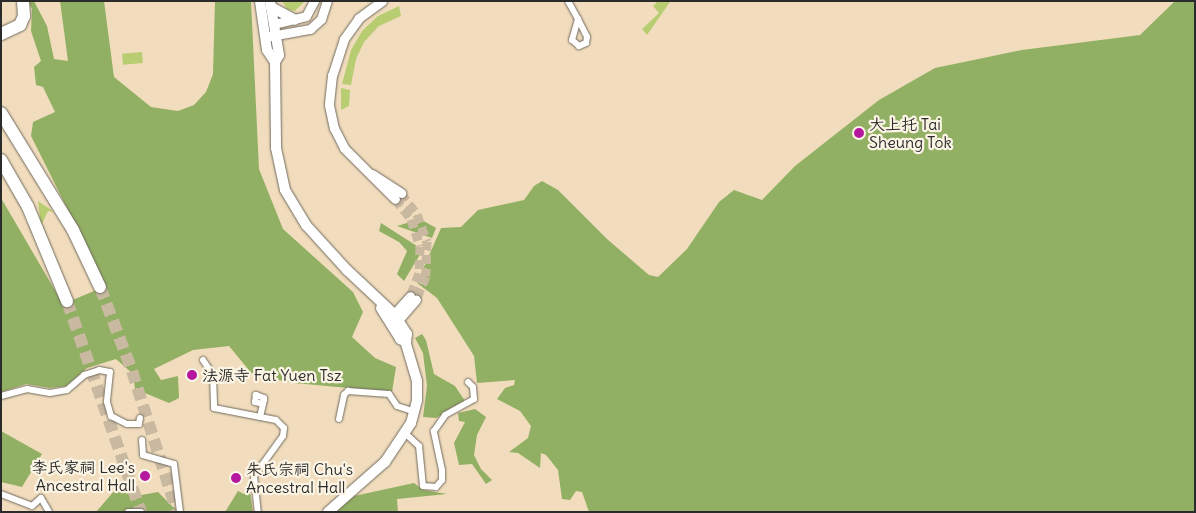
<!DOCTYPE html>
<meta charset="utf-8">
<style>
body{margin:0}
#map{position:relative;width:1196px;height:513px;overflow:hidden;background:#f1ddbd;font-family:Delius,"LXGW WenKai TC",sans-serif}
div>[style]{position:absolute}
.green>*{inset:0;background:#b8cd71;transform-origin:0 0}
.forest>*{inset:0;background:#92b063}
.secondary-tunnel>*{height:9px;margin-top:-4.5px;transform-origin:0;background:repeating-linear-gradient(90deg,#c9b9a0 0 9px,transparent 0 13.5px)}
.highway-tunnel>*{height:12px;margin-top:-6px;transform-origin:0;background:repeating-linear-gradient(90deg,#c9b9a0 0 12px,transparent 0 18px)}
.roads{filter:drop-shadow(0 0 1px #70695e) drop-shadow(0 0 1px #70695e)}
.street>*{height:6px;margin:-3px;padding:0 3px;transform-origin:3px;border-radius:3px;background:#fff}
.secondary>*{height:9px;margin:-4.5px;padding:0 4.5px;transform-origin:4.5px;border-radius:4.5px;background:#fff}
.primary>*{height:10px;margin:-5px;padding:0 5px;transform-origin:5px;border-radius:5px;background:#fff}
.highway>*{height:12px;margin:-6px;padding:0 6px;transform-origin:6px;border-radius:6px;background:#fff}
.dots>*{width:14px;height:14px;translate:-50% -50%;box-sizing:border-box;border:2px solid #fcf5e5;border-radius:50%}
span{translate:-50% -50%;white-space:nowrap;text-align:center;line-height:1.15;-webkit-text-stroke:4.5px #fcf5e5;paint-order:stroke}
.poi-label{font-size:16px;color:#2b2b2b}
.left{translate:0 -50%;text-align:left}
.right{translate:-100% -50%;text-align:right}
.frame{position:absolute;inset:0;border:2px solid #2b2b2b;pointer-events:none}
</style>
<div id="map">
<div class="green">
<i style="clip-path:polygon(282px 1px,305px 1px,295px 11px,287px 9px)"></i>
<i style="clip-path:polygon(658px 1px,670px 2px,647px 35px,642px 29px,659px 13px,653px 6px)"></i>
<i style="clip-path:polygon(399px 6px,401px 16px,379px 26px,364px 42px,356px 59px,351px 85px,342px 84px,351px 50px,362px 31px,378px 16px)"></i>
<i style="left:142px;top:52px;width:11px;height:20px;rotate:85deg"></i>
<i style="clip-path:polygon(341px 88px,350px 90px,349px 106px,341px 110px)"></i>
<i style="clip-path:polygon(38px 201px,54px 212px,48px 211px,41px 226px)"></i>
</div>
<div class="forest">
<i style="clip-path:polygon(28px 1px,34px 1px,47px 26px,54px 59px,68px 61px,60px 1px,104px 1px,114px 77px,151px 107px,178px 111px,194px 105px,206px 92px,213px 74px,215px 1px,251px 1px,259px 169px,283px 229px,353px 292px,363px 312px,352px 337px,375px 358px,396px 367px,392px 392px,294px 383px,253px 375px,229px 346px,193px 350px,154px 369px,161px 380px,178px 376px,179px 398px,169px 403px,135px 389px,133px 374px,116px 359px,87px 368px,66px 386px,50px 388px,26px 384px,1px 392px,1px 198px,63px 304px,106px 286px,31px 136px,33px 122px,55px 112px,43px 87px,36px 85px,34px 67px,41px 61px,31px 31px,32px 9px)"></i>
<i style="clip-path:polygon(1175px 1px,1195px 1px,1195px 512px,589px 512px,582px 492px,576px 491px,570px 500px,562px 499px,558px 470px,546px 455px,541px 453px,540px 468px,518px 453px,509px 452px,528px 438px,531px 426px,520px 411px,497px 399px,505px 388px,514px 385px,515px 380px,477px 383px,474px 356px,437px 298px,417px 283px,441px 228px,461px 227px,478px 210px,524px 200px,534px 186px,542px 181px,558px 190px,607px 239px,649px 275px,658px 277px,687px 249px,719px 202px,734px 190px,762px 200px,795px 166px,879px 100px,935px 68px,1022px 50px,1140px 35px)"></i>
<i style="clip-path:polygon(420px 219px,436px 228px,432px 238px,397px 226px)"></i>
<i style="clip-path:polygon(381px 223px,420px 248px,419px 256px,404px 281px,397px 274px,407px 251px,399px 242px,379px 231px)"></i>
<i style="clip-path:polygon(422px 334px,426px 340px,434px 374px,455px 386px,465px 401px,436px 418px,423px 417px,427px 386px,423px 353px,415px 338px)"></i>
<i style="clip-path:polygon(475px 409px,486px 417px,477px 435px,474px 455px,481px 469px,492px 480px,486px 484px,472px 464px,459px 465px,454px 443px,465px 422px,459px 421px,458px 413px)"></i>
<i style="clip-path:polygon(1px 431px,42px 454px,22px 487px,1px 482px)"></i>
<i style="clip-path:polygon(414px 483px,423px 490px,447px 494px,397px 499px,398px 512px,335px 512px,354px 496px)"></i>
<i style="clip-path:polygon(249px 485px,253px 512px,225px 512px,238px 491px,244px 494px)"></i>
<i style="clip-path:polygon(115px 490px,136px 496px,158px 492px,173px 507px,185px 512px,96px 512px)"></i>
</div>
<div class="secondary-tunnel">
<i style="left:401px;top:193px;width:26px;rotate:53deg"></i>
<i style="left:417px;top:214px;width:29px;rotate:70deg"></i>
<i style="left:427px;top:241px;width:35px;rotate:92deg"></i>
<i style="left:426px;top:276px;width:26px;rotate:113deg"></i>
<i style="left:395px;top:199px;width:26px;rotate:51deg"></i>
<i style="left:411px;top:219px;width:28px;rotate:72deg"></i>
<i style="left:420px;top:246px;width:27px;rotate:92deg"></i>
<i style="left:419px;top:273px;width:25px;rotate:111deg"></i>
</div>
<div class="highway-tunnel">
<i style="left:100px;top:287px;width:90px;rotate:69.1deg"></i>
<i style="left:132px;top:371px;width:148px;rotate:72.3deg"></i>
<i style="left:67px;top:301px;width:224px;rotate:70.7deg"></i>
</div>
<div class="roads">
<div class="street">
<i style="left:568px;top:1px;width:21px;rotate:61deg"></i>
<i style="left:578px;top:19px;width:20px;rotate:63deg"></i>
<i style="left:587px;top:37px;width:6px;rotate:99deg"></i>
<i style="left:586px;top:43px;width:8px;rotate:157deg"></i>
<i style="left:579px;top:46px;width:9px;rotate:-139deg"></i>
<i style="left:572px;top:40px;width:22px;rotate:-74deg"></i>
<i style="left:203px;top:360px;width:18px;rotate:56deg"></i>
<i style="left:213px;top:375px;width:33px;rotate:88deg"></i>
<i style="left:214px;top:408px;width:63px;rotate:11deg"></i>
<i style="left:276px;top:420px;width:11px;rotate:45deg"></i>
<i style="left:284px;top:428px;width:8px;rotate:97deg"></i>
<i style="left:283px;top:436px;width:49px;rotate:125.9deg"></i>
<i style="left:254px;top:476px;width:36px;rotate:84deg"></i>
<i style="left:1px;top:396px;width:27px;rotate:-15deg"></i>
<i style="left:27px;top:389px;width:23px;rotate:10deg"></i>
<i style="left:50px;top:393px;width:17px;rotate:-10deg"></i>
<i style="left:67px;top:390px;width:23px;rotate:-41deg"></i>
<i style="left:84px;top:375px;width:16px;rotate:-18deg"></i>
<i style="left:99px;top:370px;width:11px;rotate:10deg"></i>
<i style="left:110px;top:372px;width:30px;rotate:96deg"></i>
<i style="left:107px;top:402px;width:15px;rotate:74deg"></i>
<i style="left:111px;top:416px;width:18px;rotate:27deg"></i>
<i style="left:127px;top:424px;width:12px"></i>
<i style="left:139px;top:424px;width:6px;rotate:-81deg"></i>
<i style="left:260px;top:417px;width:13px;rotate:-77deg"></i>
<i style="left:263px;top:404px;width:4px;rotate:-76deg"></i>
<i style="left:264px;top:400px;width:2px;rotate:-90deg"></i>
<i style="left:264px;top:398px;width:9px;rotate:-159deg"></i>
<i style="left:256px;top:395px;width:7px;rotate:98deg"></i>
<i style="left:255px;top:402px;width:8px;rotate:14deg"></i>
<i style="left:339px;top:419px;width:25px;rotate:-78deg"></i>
<i style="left:344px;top:395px;width:6px;rotate:-45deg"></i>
<i style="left:348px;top:391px;width:41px;rotate:4.2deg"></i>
<i style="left:389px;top:394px;width:14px;rotate:56deg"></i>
<i style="left:397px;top:406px;width:19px;rotate:18deg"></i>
<i style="left:406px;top:434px;width:18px;rotate:43deg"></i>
<i style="left:419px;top:446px;width:40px;rotate:84.3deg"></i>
<i style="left:423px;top:486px;width:13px;rotate:4deg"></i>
<i style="left:436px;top:487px;width:9px;rotate:-49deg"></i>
<i style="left:442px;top:480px;width:10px;rotate:-90deg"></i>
<i style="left:442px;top:470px;width:40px;rotate:-102deg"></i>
<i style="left:434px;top:431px;width:19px;rotate:-55deg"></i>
<i style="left:445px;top:415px;width:33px;rotate:-29deg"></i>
<i style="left:474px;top:399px;width:12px;rotate:-95deg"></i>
<i style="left:473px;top:387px;width:7px;rotate:-135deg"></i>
<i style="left:142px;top:440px;width:15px;rotate:86deg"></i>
<i style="left:143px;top:455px;width:32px;rotate:16deg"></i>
<i style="left:174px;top:464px;width:48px;rotate:82.9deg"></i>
<i style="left:1px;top:494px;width:33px;rotate:21deg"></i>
<i style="left:32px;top:506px;width:12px;rotate:-42deg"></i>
<i style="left:41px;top:498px;width:16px;rotate:60deg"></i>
<i style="left:128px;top:512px;width:13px"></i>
</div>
<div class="secondary">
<i style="left:382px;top:1px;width:29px;rotate:144deg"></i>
<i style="left:359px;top:18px;width:26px;rotate:126deg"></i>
<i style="left:344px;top:39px;width:38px;rotate:108deg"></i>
<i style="left:332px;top:75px;width:30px;rotate:96deg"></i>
<i style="left:329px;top:105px;width:24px;rotate:78deg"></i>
<i style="left:334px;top:128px;width:22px;rotate:63deg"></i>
<i style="left:344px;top:148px;width:72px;rotate:45deg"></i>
<i style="left:274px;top:24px;width:33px;rotate:-14deg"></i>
<i style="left:306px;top:16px;width:17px;rotate:-62deg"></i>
<i style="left:265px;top:37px;width:46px;rotate:-10.1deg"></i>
<i style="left:310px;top:29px;width:15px;rotate:-42deg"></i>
<i style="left:321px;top:19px;width:19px;rotate:-72deg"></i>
<i style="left:372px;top:174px;width:35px;rotate:33deg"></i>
<i style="left:394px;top:314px;width:24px;rotate:-48deg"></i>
<i style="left:393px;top:326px;width:35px;rotate:-49deg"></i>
</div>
<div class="primary">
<i style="left:260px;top:1px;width:49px;rotate:81.9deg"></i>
<i style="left:267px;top:50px;width:14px;rotate:56deg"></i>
<i style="left:270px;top:1px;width:55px;rotate:80.5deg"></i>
<i style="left:279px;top:55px;width:8px;rotate:120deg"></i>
<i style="left:275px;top:62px;width:86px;rotate:89.3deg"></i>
<i style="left:276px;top:148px;width:43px;rotate:77.9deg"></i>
<i style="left:285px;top:190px;width:41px;rotate:59deg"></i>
<i style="left:306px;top:225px;width:61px;rotate:47.7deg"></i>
<i style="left:347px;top:270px;width:64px;rotate:43.1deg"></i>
<i style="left:394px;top:314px;width:24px;rotate:57deg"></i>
<i style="left:407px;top:334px;width:8px;rotate:97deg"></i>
<i style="left:271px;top:7px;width:27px;rotate:28deg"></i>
<i style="left:381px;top:308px;width:36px;rotate:58deg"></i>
<i style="left:400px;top:339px;width:7px;rotate:27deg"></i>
<i style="left:328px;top:512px;width:76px;rotate:-41.3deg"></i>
<i style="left:385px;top:462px;width:47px;rotate:-56.3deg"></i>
<i style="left:411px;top:423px;width:24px;rotate:-75deg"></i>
<i style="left:417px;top:400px;width:19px;rotate:-90deg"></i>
<i style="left:417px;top:381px;width:46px;rotate:-106.5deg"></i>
</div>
<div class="highway">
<i style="left:1px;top:34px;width:21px;rotate:-25deg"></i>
<i style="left:20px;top:25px;width:10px;rotate:-66deg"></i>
<i style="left:24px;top:16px;width:15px;rotate:-94deg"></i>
<i style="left:1px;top:113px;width:137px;rotate:58.4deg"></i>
<i style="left:73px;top:230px;width:63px;rotate:64.7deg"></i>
<i style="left:1px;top:160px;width:54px;rotate:60.1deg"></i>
<i style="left:28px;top:207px;width:102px;rotate:67.5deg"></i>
</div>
</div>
<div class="dots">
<i style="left:859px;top:133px;background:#b5179e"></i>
<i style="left:192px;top:375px;background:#b5179e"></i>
<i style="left:145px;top:476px;background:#b5179e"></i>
<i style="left:236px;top:478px;background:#b5179e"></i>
</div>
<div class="poi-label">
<span class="left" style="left:869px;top:133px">大上托 Tai<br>Sheung Tok</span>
<span class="left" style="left:202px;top:375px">法源寺 Fat Yuen Tsz</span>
<span class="right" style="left:135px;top:476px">李氏家祠 Lee's<br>Ancestral Hall</span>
<span class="left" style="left:246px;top:478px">朱氏宗祠 Chu's<br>Ancestral Hall</span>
</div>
<div class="frame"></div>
</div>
